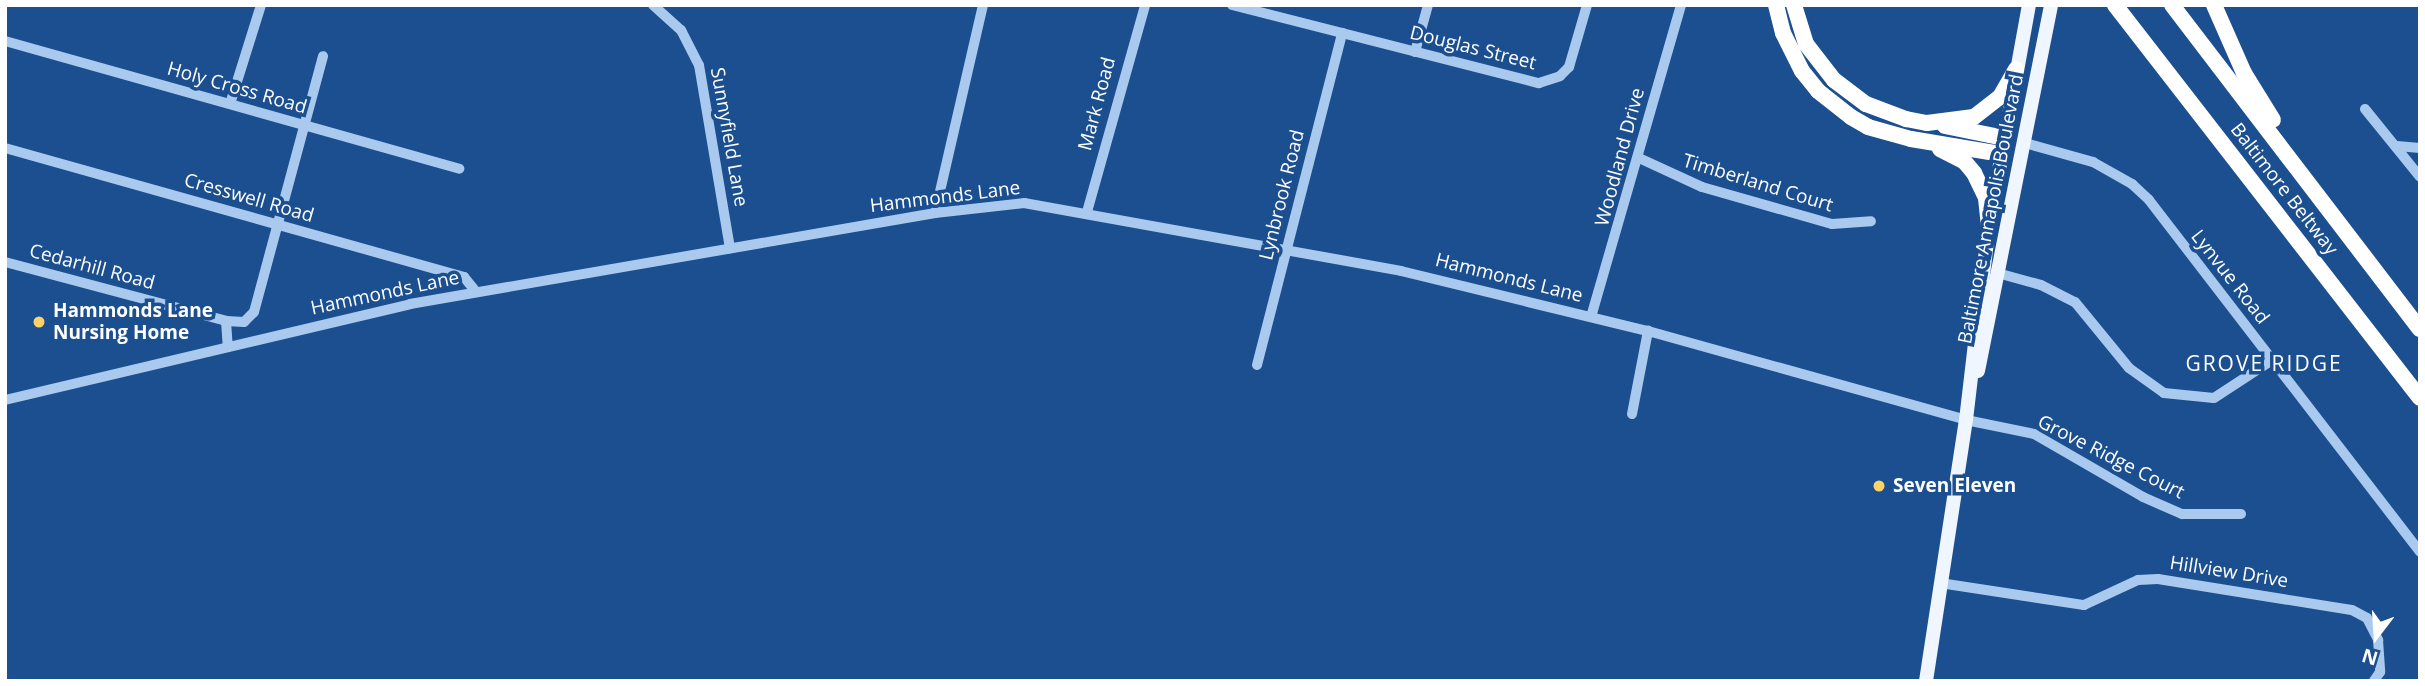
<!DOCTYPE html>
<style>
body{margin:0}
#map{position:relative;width:2425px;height:686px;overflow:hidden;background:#1b4f8f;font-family:"Open Sans",sans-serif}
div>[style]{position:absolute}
.minor>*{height:10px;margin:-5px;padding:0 5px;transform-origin:5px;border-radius:5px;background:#a9c9ee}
.major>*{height:14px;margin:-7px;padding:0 7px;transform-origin:7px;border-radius:7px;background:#f0f6ff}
.highway>*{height:16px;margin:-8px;padding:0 8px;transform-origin:8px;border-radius:8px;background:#fff}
.dots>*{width:19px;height:19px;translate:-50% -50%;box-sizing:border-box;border:4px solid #1b4f8f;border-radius:50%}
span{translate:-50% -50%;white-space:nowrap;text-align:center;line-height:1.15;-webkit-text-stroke:7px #1b4f8f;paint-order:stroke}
.street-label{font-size:19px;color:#fff}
.poi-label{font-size:19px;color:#fff;font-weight:700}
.left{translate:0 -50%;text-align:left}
.neighbourhood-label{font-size:21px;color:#fff;letter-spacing:2px}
.frame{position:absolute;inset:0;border:7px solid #fff;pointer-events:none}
.north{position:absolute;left:2341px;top:602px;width:70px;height:70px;-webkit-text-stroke:5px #1b4f8f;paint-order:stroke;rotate:197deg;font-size:19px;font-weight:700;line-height:28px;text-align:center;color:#fff}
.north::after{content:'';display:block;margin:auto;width:24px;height:32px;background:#fff;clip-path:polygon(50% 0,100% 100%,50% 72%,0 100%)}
</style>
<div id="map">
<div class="minor">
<i style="left:653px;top:5px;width:38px;rotate:42deg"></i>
<i style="left:681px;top:30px;width:39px;rotate:63deg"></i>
<i style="left:699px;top:65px;width:186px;rotate:80.4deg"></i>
<i style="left:1232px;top:5px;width:317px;rotate:14.3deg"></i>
<i style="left:1539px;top:83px;width:22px;rotate:-18deg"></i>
<i style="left:1560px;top:76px;width:13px;rotate:-45deg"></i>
<i style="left:1569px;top:67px;width:65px;rotate:-73.8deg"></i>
<i style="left:5px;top:41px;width:472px;rotate:15.7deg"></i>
<i style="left:1415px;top:52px;width:49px;rotate:-74.5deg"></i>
<i style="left:230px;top:104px;width:104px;rotate:-72.6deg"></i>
<i style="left:2365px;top:109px;width:87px;rotate:51deg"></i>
<i style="left:2025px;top:143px;width:71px;rotate:15.6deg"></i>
<i style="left:2093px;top:162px;width:45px;rotate:29.4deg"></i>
<i style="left:2132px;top:184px;width:23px;rotate:43deg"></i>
<i style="left:2149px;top:200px;width:444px;rotate:52.4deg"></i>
<i style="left:2397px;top:146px;width:23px;rotate:5deg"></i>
<i style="left:5px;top:148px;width:477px;rotate:15.7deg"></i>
<i style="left:464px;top:277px;width:19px;rotate:51deg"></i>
<i style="left:1639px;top:158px;width:69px;rotate:24.7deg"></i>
<i style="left:1702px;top:187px;width:135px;rotate:15.9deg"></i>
<i style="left:1832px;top:224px;width:39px;rotate:-4deg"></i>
<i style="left:1087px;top:212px;width:215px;rotate:-74.3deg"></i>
<i style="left:935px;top:213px;width:213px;rotate:-77deg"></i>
<i style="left:5px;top:262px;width:229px;rotate:14.9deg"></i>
<i style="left:226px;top:321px;width:26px;rotate:86deg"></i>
<i style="left:2001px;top:274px;width:41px;rotate:15.4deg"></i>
<i style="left:2041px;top:285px;width:38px;rotate:27deg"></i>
<i style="left:2075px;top:302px;width:85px;rotate:50.7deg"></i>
<i style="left:2129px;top:368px;width:43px;rotate:35.5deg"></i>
<i style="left:2164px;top:393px;width:50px;rotate:5.7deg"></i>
<i style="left:2214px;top:398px;width:69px;rotate:-33.2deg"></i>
<i style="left:1591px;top:317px;width:325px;rotate:-73.9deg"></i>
<i style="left:226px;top:321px;width:18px;rotate:3deg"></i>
<i style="left:244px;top:322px;width:14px;rotate:-45deg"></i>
<i style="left:254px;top:312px;width:265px;rotate:-74.9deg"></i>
<i style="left:1257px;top:365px;width:343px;rotate:-75.6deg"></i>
<i style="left:5px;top:400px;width:416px;rotate:-13.3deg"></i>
<i style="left:410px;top:304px;width:533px;rotate:-9.83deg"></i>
<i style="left:935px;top:213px;width:90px;rotate:-6.4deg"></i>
<i style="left:1024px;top:203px;width:383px;rotate:10.2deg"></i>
<i style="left:1401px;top:271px;width:254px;rotate:13.7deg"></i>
<i style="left:1648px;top:331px;width:330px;rotate:15.6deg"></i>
<i style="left:1966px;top:420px;width:69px;rotate:11.6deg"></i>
<i style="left:2034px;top:434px;width:126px;rotate:30deg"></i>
<i style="left:2143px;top:497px;width:43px;rotate:23.6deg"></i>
<i style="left:2182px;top:514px;width:59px"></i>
<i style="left:1632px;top:414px;width:85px;rotate:-79.1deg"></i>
<i style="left:1940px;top:583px;width:146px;rotate:8.7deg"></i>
<i style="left:2084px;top:605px;width:60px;rotate:-24.8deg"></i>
<i style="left:2138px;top:580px;width:20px;rotate:-3deg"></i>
<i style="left:2158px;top:579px;width:196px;rotate:9.1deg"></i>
<i style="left:2352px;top:610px;width:17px;rotate:28deg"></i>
<i style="left:2367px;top:618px;width:25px;rotate:63deg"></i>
<i style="left:2378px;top:640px;width:32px;rotate:86deg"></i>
<i style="left:2380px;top:672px;width:11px;rotate:124deg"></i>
</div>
<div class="major">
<i style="left:1978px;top:371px;width:373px;rotate:-78.7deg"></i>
<i style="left:1926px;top:681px;width:264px;rotate:-81.3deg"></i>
<i style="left:1966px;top:420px;width:196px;rotate:-83.3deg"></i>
<i style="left:1989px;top:225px;width:224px;rotate:-79.7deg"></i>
</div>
<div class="highway">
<i style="left:1776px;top:5px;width:29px;rotate:76deg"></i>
<i style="left:1783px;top:33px;width:42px;rotate:63.4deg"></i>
<i style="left:1802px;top:71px;width:26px;rotate:51deg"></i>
<i style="left:1818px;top:91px;width:42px;rotate:38.2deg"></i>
<i style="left:1851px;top:117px;width:20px;rotate:30deg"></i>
<i style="left:1868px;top:127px;width:45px;rotate:15.6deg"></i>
<i style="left:1911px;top:139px;width:92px;rotate:9.4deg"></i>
<i style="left:1794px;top:5px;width:41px;rotate:72.9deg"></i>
<i style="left:1806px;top:44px;width:46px;rotate:52.1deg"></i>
<i style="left:1834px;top:80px;width:40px;rotate:37deg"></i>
<i style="left:1866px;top:104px;width:43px;rotate:20.6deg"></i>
<i style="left:1906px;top:119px;width:21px;rotate:11deg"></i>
<i style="left:1927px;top:123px;width:47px;rotate:-7.3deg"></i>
<i style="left:1974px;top:117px;width:33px;rotate:-38deg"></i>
<i style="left:2000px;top:97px;width:32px;rotate:-60deg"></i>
<i style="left:2115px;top:5px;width:497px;rotate:52.2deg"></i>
<i style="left:2172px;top:5px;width:408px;rotate:52.6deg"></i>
<i style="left:2214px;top:5px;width:74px;rotate:66.2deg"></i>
<i style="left:2244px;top:73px;width:55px;rotate:58.3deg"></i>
<i style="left:1945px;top:126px;width:60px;rotate:11.5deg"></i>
<i style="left:1940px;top:149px;width:27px;rotate:27deg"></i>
<i style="left:1964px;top:161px;width:16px;rotate:50deg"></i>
<i style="left:1974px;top:173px;width:28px;rotate:64deg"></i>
<i style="left:1986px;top:198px;width:27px;rotate:84deg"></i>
</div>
<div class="dots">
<i style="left:39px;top:322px;background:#ffd166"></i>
<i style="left:1879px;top:486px;background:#ffd166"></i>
</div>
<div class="street-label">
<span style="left:1473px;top:48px;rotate:14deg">Douglas Street</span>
<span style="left:237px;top:88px;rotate:16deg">Holy Cross Road</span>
<span style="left:1097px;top:104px;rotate:-75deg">Mark Road</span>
<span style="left:729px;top:137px;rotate:80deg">Sunnyfield Lane</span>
<span style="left:1620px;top:157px;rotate:-75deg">Woodland Drive</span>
<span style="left:1758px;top:183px;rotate:17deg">Timberland Court</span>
<span style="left:2284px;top:189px;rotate:52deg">Baltimore Beltway</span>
<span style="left:1282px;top:195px;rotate:-76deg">Lynbrook Road</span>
<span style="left:945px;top:197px;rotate:-7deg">Hammonds Lane</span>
<span style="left:249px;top:198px;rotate:16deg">Cresswell Road</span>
<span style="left:1991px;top:209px;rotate:-79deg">Baltimore Annapolis Boulevard</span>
<span style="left:92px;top:267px;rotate:15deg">Cedarhill Road</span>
<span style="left:2230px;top:277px;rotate:52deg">Lynvue Road</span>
<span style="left:1509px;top:278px;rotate:14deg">Hammonds Lane</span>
<span style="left:385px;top:293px;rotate:-12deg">Hammonds Lane</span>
<span style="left:2111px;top:457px;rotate:27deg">Grove Ridge Court</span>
<span style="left:2229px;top:572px;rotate:9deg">Hillview Drive</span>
</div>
<div class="poi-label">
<span class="left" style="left:53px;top:322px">Hammonds Lane<br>Nursing Home</span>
<span class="left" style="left:1893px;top:486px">Seven Eleven</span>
</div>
<div class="neighbourhood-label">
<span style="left:2264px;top:363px">GROVE RIDGE</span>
</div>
<div class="frame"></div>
<div class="north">N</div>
</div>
